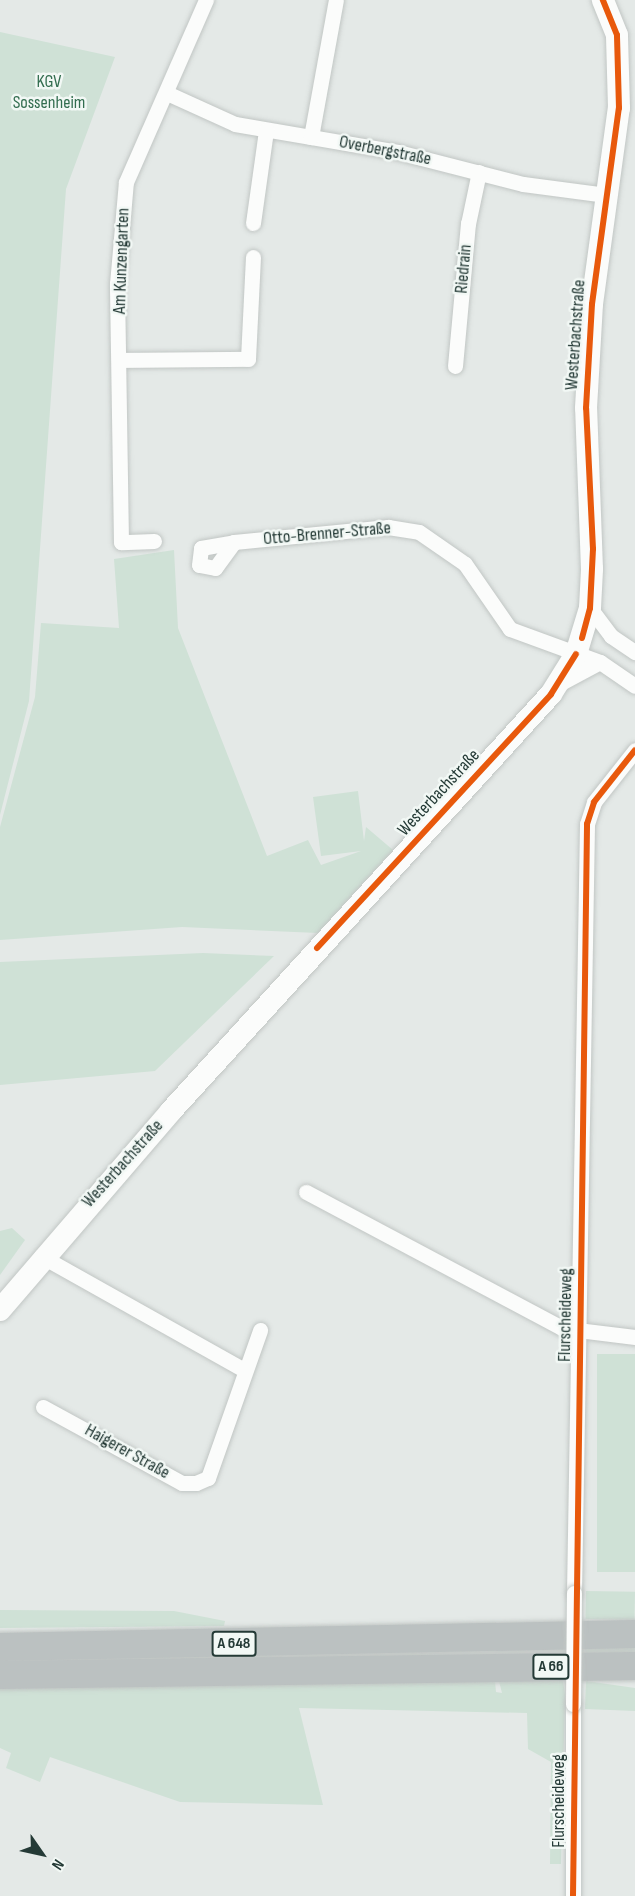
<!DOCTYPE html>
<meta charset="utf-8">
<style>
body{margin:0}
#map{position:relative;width:635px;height:1896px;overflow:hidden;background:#e4e9e7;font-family:"Sofia Sans Condensed",sans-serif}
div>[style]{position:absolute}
.green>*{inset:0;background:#cfe1d6;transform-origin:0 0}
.roads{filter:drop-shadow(0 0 2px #c1c6c4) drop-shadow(0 0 2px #c1c6c4)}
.minor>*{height:15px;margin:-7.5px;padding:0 7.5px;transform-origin:7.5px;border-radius:7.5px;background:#fbfcfb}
.secondary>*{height:22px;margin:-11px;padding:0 11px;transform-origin:11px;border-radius:11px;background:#fbfcfb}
.motorway>*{height:28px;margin:-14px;padding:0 14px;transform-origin:14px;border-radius:14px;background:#bbc1c1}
.bridges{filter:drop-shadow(0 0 2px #c1c6c4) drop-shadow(0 0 2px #c1c6c4)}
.minor-bridge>*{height:15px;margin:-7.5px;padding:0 7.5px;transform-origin:7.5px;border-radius:7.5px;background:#fbfcfb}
.cycleway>*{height:6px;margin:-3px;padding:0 3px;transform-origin:3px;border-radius:3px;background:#e8590c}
span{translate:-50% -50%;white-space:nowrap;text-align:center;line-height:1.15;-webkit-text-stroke:5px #f2f8f5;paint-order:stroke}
.shield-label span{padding:2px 4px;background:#f2f8f5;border:2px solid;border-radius:4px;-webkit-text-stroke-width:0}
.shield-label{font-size:16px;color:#243a36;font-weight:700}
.park-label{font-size:18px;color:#326d4f}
.street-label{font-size:18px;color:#243a36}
.north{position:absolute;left:12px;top:1824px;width:60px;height:60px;-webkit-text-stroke:4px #f2f8f5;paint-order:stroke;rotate:124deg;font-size:16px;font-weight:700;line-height:24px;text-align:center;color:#243a36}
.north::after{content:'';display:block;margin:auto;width:21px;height:27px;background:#243a36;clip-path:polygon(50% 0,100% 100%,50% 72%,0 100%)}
</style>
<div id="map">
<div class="green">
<i style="clip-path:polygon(0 32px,115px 57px,66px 189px,29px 701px,0 815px)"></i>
<i style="clip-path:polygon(174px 550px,178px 628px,267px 856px,308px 840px,321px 865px,361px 851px,321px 856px,313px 797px,358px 791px,364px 841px,366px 827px,393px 850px,318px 933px,182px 927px,0 940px,0 827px,35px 697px,41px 623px,119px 628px,114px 559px)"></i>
<i style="clip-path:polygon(203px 953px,274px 956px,155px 1071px,0 1085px,0 962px)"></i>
<i style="clip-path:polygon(12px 1228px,25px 1240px,0 1275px,0 1231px)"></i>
<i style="left:635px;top:1354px;width:218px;height:38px;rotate:90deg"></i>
<i style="left:586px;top:1591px;width:49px;height:28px;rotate:1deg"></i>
<i style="clip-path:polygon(0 1610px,174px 1611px,225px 1621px,224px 1626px,0 1628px)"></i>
<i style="clip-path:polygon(585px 1646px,635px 1646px,635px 1652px,586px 1653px)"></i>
<i style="clip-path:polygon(533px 1680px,563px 1680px,565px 1695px,561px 1864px,550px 1864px,551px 1762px,528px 1749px,527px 1713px,299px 1708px,323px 1805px,180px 1802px,50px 1757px,40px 1782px,6px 1768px,11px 1753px,0 1748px,0 1689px,495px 1681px,496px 1692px,502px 1693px,499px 1681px)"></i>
<i style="clip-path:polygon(586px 1681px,635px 1688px,635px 1711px,585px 1709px)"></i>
</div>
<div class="roads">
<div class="minor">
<i style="left:169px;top:94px;width:72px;rotate:24.4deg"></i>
<i style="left:235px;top:124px;width:165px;rotate:9.7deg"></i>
<i style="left:398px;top:152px;width:129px;rotate:14.4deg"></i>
<i style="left:523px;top:184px;width:84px;rotate:7.5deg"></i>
<i style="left:311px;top:137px;width:139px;rotate:-79.7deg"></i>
<i style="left:253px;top:223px;width:94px;rotate:-82deg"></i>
<i style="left:121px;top:360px;width:127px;rotate:-0.5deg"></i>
<i style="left:248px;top:359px;width:102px;rotate:-87.2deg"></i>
<i style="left:455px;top:366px;width:143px;rotate:-84.8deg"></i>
<i style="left:468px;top:224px;width:53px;rotate:-78.1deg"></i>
<i style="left:154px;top:541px;width:33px;rotate:178deg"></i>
<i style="left:121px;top:542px;width:258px;rotate:-90.9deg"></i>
<i style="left:117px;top:284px;width:102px;rotate:-85deg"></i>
<i style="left:126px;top:182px;width:199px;rotate:-66.3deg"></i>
<i style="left:234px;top:542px;width:155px;rotate:-5.6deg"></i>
<i style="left:388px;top:527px;width:31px;rotate:9deg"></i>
<i style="left:419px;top:532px;width:56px;rotate:34.8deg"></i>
<i style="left:465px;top:564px;width:79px;rotate:55.3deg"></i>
<i style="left:510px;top:629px;width:96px;rotate:20.1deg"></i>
<i style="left:234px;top:542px;width:32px;rotate:126deg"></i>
<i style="left:215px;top:568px;width:16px;rotate:-169deg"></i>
<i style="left:199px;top:565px;width:17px;rotate:-83deg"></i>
<i style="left:201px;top:548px;width:34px;rotate:-10deg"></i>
<i style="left:590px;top:608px;width:35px;rotate:53deg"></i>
<i style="left:611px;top:636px;width:29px;rotate:34deg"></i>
<i style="left:561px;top:683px;width:44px;rotate:-28.3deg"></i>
<i style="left:600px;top:662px;width:42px;rotate:34.4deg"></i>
<i style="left:306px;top:1192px;width:290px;rotate:28deg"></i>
<i style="left:562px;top:1328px;width:74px;rotate:7deg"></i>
<i style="left:41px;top:1256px;width:233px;rotate:29.3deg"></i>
<i style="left:43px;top:1407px;width:158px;rotate:28.7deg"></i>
<i style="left:182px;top:1483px;width:14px"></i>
<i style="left:196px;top:1483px;width:13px;rotate:-23deg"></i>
<i style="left:208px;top:1478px;width:157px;rotate:-70.6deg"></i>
<i style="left:574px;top:1593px;width:769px;rotate:-89.03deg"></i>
<i style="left:587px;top:824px;width:23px;rotate:-72deg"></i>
<i style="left:594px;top:802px;width:66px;rotate:-51.7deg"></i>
<i style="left:573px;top:1704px;width:192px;rotate:90deg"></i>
</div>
<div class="secondary">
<i style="left:0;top:1310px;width:262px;rotate:-49.3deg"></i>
<i style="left:171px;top:1111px;width:564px;rotate:-47.66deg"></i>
<i style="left:551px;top:694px;width:47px;rotate:-58deg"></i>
<i style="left:576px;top:654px;width:48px;rotate:-73.1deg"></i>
<i style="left:590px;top:608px;width:39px;rotate:-87deg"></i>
<i style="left:592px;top:569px;width:161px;rotate:-92.1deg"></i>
<i style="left:586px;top:408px;width:104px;rotate:-86.7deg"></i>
<i style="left:592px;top:304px;width:198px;rotate:-82.2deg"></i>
<i style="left:619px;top:108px;width:73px;rotate:-91.6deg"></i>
<i style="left:617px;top:35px;width:38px;rotate:-112deg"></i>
</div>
<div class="motorway">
<i style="left:0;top:1647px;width:635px;rotate:-1.17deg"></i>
<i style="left:0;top:1675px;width:635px;rotate:-0.81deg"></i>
</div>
</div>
<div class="bridges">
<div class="minor-bridge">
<i style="left:573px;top:1704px;width:111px;rotate:-89.5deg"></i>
</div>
</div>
<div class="cycleway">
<i style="left:582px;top:638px;width:31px;rotate:-75deg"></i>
<i style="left:590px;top:608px;width:59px;rotate:-87.1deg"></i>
<i style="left:593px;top:549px;width:141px;rotate:-92.8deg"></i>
<i style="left:586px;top:408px;width:104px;rotate:-86.7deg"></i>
<i style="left:592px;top:304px;width:198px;rotate:-82.2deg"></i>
<i style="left:619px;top:108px;width:73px;rotate:-91.6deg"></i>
<i style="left:617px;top:35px;width:38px;rotate:-112deg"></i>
<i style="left:317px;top:948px;width:345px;rotate:-47.3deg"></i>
<i style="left:551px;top:694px;width:47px;rotate:-58deg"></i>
<i style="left:573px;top:1896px;width:1072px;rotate:-89.25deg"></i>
<i style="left:587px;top:824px;width:23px;rotate:-72deg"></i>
<i style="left:594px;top:802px;width:66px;rotate:-51.7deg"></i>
</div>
<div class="shield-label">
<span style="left:234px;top:1644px">A 648</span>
<span style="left:551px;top:1667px">A 66</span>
</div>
<div class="park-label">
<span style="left:49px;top:93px">KGV<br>Sossenheim</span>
</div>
<div class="street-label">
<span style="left:385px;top:151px;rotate:11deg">Overbergstraße</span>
<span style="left:122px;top:261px;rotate:-88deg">Am Kunzengarten</span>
<span style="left:464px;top:269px;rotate:-85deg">Riedrain</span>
<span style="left:576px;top:335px;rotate:-86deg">Westerbachstraße</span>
<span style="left:327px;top:534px;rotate:-5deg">Otto-Brenner-Straße</span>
<span style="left:439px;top:793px;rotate:-47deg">Westerbachstraße</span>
<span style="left:123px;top:1164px;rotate:-48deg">Westerbachstraße</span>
<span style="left:566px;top:1315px;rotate:-89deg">Flurscheideweg</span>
<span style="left:127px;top:1452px;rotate:29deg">Haigerer Straße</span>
<span style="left:559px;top:1801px;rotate:-90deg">Flurscheideweg</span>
</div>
<div class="north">N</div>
</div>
